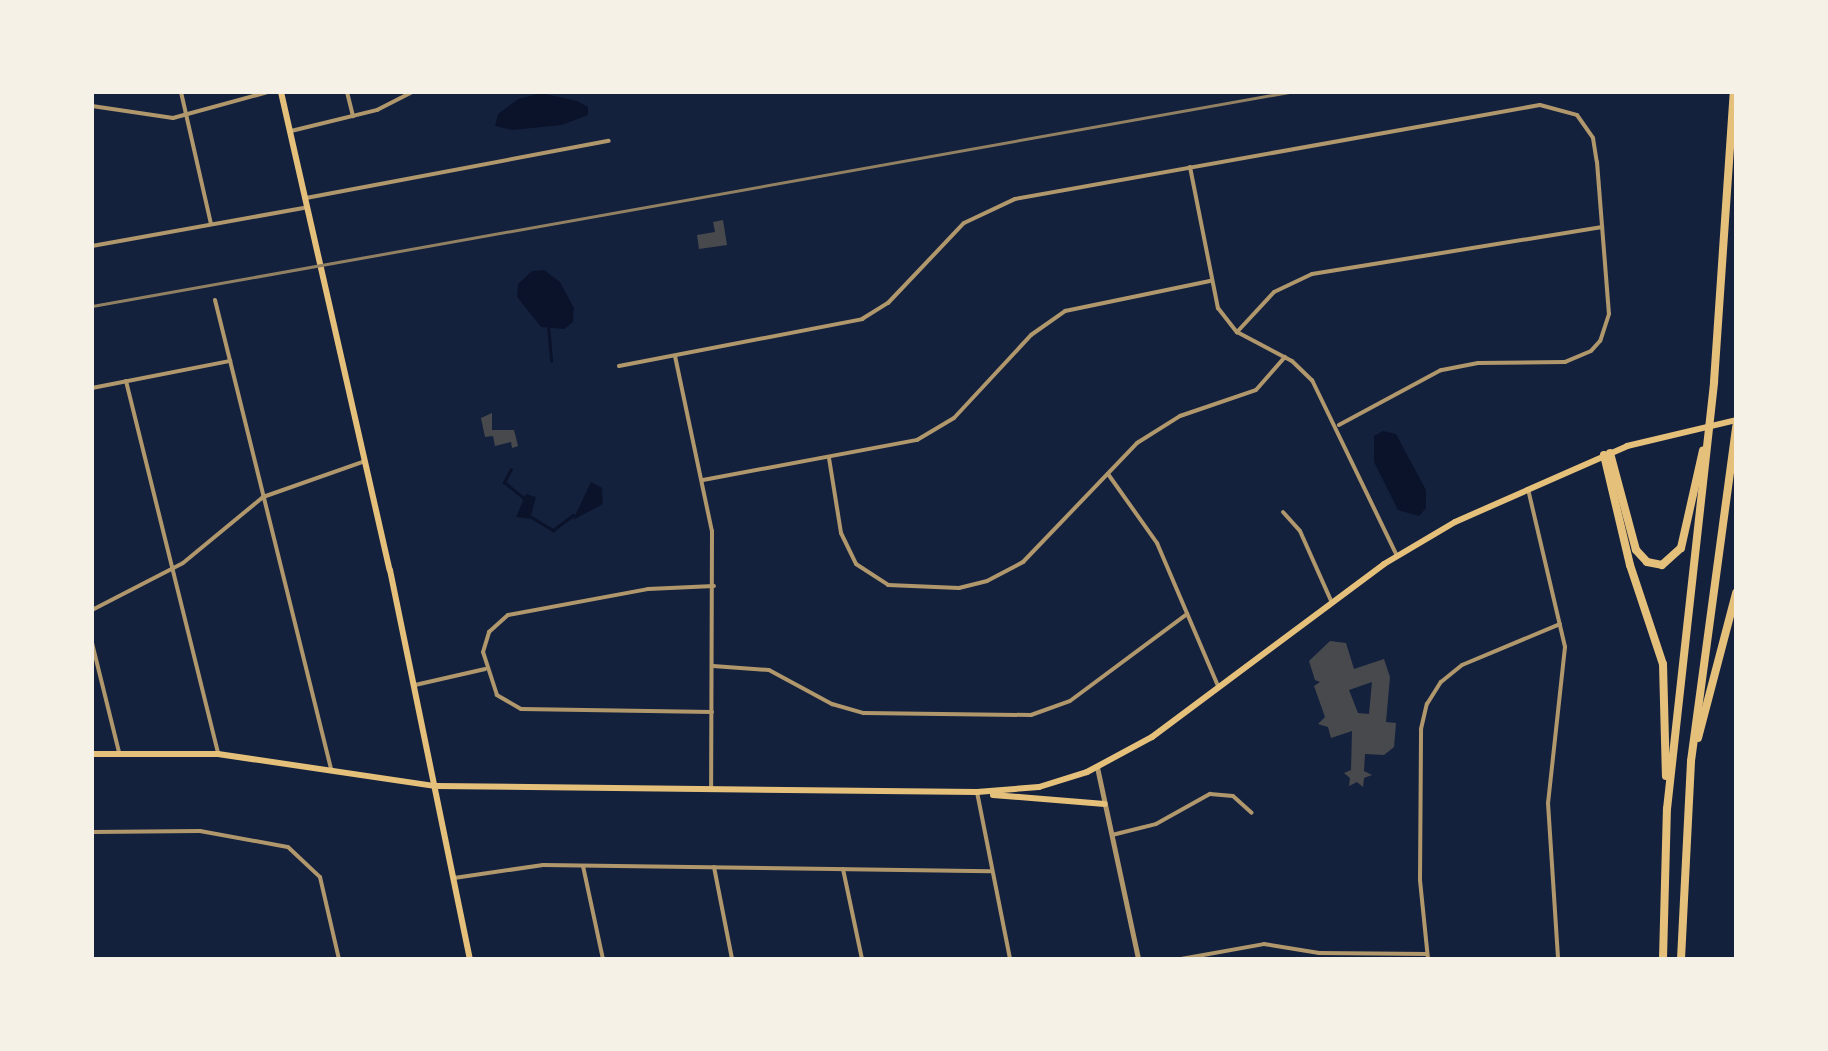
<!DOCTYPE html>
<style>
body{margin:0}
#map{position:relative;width:1828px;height:1051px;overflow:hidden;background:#14213d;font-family:Montserrat,sans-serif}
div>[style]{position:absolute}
.water>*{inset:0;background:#0b132b}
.stream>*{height:3px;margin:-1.5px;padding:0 1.5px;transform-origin:1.5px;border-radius:1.5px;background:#0b132b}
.building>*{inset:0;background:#48494c}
.minor>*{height:4px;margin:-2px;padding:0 2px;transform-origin:2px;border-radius:2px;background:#b1986c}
.tertiary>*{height:5px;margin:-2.5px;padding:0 2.5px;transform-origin:2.5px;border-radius:2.5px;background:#b1986c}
.secondary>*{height:6px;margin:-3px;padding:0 3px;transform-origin:3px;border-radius:3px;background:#e5c07b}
.motorway>*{height:8px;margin:-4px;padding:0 4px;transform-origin:4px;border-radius:4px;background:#e5c07b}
.rail>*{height:3px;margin:-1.5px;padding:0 1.5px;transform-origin:1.5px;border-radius:1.5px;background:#918062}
span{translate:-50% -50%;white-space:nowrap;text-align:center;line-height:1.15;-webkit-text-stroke:8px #f6f1e7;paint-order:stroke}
.frame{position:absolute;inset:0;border:94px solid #f6f1e7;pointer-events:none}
</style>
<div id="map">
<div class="water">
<i style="clip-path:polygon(541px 93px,577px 101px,588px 107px,588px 115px,562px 125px,512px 130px,495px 126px,498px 114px,518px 99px)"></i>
<i style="clip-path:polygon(544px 270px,560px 282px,574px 308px,573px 322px,564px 329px,541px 327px,517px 297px,518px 284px,532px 271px)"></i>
<i style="clip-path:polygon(1383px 431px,1396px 434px,1426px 490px,1426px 508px,1419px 516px,1398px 510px,1374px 462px,1374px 436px)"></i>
<i style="clip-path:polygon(591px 482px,602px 488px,603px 504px,573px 520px)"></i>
<i style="clip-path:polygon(526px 494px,536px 497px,530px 519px,516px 517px)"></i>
</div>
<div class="stream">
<i style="left:548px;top:325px;width:36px;rotate:85deg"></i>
<i style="left:511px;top:469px;width:15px;rotate:118deg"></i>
<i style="left:504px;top:482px;width:27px;rotate:39deg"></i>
<i style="left:531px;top:517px;width:26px;rotate:31deg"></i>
<i style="left:553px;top:530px;width:25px;rotate:-37deg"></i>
</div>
<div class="building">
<i style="clip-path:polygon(723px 220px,727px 245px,699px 249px,697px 235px,715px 232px,713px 222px)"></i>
<i style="clip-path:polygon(492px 413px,492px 430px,514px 430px,518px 446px,512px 448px,511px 442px,495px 446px,493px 436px,485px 437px,481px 418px)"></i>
<i style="clip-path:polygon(evenodd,1330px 641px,1346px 643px,1354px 669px,1384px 659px,1390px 677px,1386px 722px,1396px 723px,1394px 747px,1384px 755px,1365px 754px,1364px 771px,1372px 775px,1364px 778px,1363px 787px,1357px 782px,1349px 786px,1350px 778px,1344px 773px,1351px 770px,1352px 731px,1331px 738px,1328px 727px,1318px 724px,1325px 717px,1314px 686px,1320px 682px,1315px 680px,1309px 661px,1330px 641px,1372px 682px,1369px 714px,1358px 713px,1349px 690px,1372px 682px)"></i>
</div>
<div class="minor">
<i style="left:181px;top:92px;width:135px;rotate:77.2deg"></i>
<i style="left:347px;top:92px;width:25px;rotate:76deg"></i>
<i style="left:92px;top:106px;width:82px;rotate:8.4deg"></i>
<i style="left:173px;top:118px;width:98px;rotate:-15.3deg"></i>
<i style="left:291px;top:131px;width:89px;rotate:-13.7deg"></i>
<i style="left:377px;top:110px;width:39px;rotate:-27deg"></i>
<i style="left:1190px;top:167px;width:144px;rotate:78.8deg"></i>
<i style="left:1218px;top:308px;width:31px;rotate:52deg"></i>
<i style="left:1237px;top:332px;width:62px;rotate:27.8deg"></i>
<i style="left:1292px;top:361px;width:28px;rotate:44deg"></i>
<i style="left:1312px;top:380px;width:195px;rotate:64.2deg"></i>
<i style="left:306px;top:198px;width:308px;rotate:-10.7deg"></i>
<i style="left:92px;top:246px;width:219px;rotate:-10.2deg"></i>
<i style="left:215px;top:300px;width:484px;rotate:76.1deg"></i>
<i style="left:1237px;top:332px;width:54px;rotate:-47.2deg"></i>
<i style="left:1274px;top:292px;width:42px;rotate:-25.3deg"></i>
<i style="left:1312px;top:274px;width:294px;rotate:-9.2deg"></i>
<i style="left:675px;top:356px;width:179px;rotate:78.1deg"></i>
<i style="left:712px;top:531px;width:257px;rotate:90.2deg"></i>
<i style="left:619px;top:366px;width:248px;rotate:-10.9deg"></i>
<i style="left:862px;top:319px;width:31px;rotate:-32deg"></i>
<i style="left:888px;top:303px;width:110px;rotate:-46.5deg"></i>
<i style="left:964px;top:223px;width:56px;rotate:-25.2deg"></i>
<i style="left:1015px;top:199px;width:533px;rotate:-10.15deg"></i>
<i style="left:1540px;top:105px;width:38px;rotate:15deg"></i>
<i style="left:1577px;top:115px;width:28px;rotate:55deg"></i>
<i style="left:1593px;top:138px;width:24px;rotate:81deg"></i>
<i style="left:1597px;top:162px;width:152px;rotate:85.5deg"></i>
<i style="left:1609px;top:314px;width:28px;rotate:108deg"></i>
<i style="left:1600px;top:341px;width:13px;rotate:132deg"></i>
<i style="left:1591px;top:351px;width:28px;rotate:157deg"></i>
<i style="left:1565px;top:362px;width:87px;rotate:179.3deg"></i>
<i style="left:1478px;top:363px;width:38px;rotate:169deg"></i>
<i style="left:1441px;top:370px;width:116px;rotate:151.7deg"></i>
<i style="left:126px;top:381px;width:384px;rotate:76.1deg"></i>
<i style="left:92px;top:388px;width:141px;rotate:-11.1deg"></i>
<i style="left:829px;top:458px;width:76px;rotate:80.9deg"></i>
<i style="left:841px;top:533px;width:34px;rotate:64deg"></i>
<i style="left:856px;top:564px;width:38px;rotate:33deg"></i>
<i style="left:888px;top:585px;width:71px;rotate:2.4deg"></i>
<i style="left:959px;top:588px;width:29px;rotate:-14deg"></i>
<i style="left:987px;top:581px;width:41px;rotate:-27.8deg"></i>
<i style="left:1023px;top:562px;width:165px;rotate:-46.2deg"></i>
<i style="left:1137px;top:443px;width:51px;rotate:-32.1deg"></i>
<i style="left:1180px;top:416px;width:80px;rotate:-18.9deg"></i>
<i style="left:1256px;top:390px;width:44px;rotate:-48.7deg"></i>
<i style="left:1108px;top:474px;width:85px;rotate:54.6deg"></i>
<i style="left:1157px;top:543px;width:155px;rotate:66.9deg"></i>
<i style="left:703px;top:480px;width:218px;rotate:-10.6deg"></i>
<i style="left:917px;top:440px;width:43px;rotate:-30.7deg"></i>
<i style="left:954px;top:418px;width:113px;rotate:-47.1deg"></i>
<i style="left:1031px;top:335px;width:42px;rotate:-35.2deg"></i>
<i style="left:1065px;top:311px;width:148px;rotate:-11.7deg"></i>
<i style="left:1528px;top:489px;width:162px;rotate:76.8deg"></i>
<i style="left:1565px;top:647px;width:157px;rotate:96.2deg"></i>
<i style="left:1548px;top:803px;width:156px;rotate:86.3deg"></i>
<i style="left:1283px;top:512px;width:25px;rotate:48deg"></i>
<i style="left:1300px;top:531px;width:79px;rotate:66deg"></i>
<i style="left:92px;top:610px;width:102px;rotate:-27.3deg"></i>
<i style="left:183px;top:563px;width:104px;rotate:-39.5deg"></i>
<i style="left:263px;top:497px;width:108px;rotate:-19.4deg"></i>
<i style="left:92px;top:643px;width:112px;rotate:76.1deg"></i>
<i style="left:713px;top:666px;width:56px;rotate:4.1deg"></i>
<i style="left:769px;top:670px;width:72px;rotate:28.4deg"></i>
<i style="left:832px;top:704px;width:33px;rotate:16deg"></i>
<i style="left:864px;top:713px;width:167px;rotate:0.7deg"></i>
<i style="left:1031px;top:715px;width:41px;rotate:-19.7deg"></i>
<i style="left:1070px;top:701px;width:146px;rotate:-36.6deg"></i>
<i style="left:415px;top:685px;width:72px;rotate:-12.9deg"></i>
<i style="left:712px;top:712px;width:191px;rotate:-179.1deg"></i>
<i style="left:521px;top:709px;width:28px;rotate:-150deg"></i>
<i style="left:497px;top:695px;width:45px;rotate:-108deg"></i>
<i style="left:483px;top:652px;width:21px;rotate:-73deg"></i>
<i style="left:489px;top:632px;width:25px;rotate:-42deg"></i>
<i style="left:508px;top:615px;width:142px;rotate:-10.5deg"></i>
<i style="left:648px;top:589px;width:66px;rotate:-2.6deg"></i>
<i style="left:977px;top:792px;width:170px;rotate:78.8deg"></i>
<i style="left:92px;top:832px;width:108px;rotate:-0.5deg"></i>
<i style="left:200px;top:831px;width:89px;rotate:10.3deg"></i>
<i style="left:288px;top:847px;width:44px;rotate:43.2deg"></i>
<i style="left:320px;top:877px;width:84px;rotate:77deg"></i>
<i style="left:1112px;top:835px;width:45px;rotate:-14deg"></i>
<i style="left:1156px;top:824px;width:62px;rotate:-29.1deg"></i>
<i style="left:1210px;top:794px;width:23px;rotate:5deg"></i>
<i style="left:1233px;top:796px;width:25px;rotate:42deg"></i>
<i style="left:583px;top:866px;width:95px;rotate:77.9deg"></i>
<i style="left:714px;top:867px;width:94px;rotate:78.9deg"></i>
<i style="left:843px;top:869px;width:92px;rotate:78.1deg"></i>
<i style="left:454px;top:878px;width:90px;rotate:-8.3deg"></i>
<i style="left:543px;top:865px;width:447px;rotate:0.8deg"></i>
<i style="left:125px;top:959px;width:48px"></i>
<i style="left:1181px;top:959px;width:84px;rotate:-10.2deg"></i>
<i style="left:1264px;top:944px;width:56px;rotate:9.3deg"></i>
<i style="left:1319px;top:953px;width:108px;rotate:0.5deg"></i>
<i style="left:1428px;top:959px;width:79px;rotate:-95.8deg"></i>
<i style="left:1420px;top:880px;width:151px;rotate:-89.6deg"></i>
<i style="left:1421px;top:729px;width:26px;rotate:-77deg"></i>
<i style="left:1427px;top:704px;width:26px;rotate:-58deg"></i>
<i style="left:1441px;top:682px;width:27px;rotate:-39deg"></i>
<i style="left:1462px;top:665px;width:106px;rotate:-22.7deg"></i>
</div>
<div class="tertiary">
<i style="left:1097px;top:767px;width:196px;rotate:77.9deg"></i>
</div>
<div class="secondary">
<i style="left:281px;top:92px;width:490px;rotate:77.2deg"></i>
<i style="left:390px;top:570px;width:397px;rotate:78.4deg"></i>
<i style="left:92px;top:754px;width:126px"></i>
<i style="left:218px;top:754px;width:220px;rotate:8.4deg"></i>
<i style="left:436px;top:786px;width:541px;rotate:0.64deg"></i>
<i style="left:977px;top:792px;width:62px;rotate:-4.6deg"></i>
<i style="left:1039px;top:787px;width:50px;rotate:-17.4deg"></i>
<i style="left:1087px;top:772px;width:74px;rotate:-28.3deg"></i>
<i style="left:1152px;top:737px;width:289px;rotate:-36.7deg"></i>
<i style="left:1384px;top:564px;width:82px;rotate:-30.6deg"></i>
<i style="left:1455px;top:522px;width:188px;rotate:-23.8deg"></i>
<i style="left:1627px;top:446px;width:112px;rotate:-13.4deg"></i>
<i style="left:993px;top:795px;width:112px;rotate:4.6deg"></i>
</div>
<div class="motorway">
<i style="left:1610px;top:453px;width:100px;rotate:75deg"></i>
<i style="left:1636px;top:550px;width:16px;rotate:47deg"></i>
<i style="left:1647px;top:562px;width:15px;rotate:11deg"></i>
<i style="left:1662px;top:565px;width:25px;rotate:-42deg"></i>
<i style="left:1681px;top:548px;width:100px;rotate:-77.3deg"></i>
<i style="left:1604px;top:455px;width:113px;rotate:76.7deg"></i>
<i style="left:1630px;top:565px;width:104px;rotate:71.6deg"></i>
<i style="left:1663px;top:664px;width:112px;rotate:88.5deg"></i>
<i style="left:1698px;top:738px;width:150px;rotate:-75.3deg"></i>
<i style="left:1663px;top:959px;width:150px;rotate:-88.5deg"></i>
<i style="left:1667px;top:809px;width:430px;rotate:-83.7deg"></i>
<i style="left:1714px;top:382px;width:291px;rotate:-86.1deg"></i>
<i style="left:1681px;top:959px;width:198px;rotate:-87.1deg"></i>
<i style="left:1691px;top:761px;width:338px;rotate:-82.3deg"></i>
</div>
<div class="rail">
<i style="left:92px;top:306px;width:1216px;rotate:-10.14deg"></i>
</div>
<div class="frame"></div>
</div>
